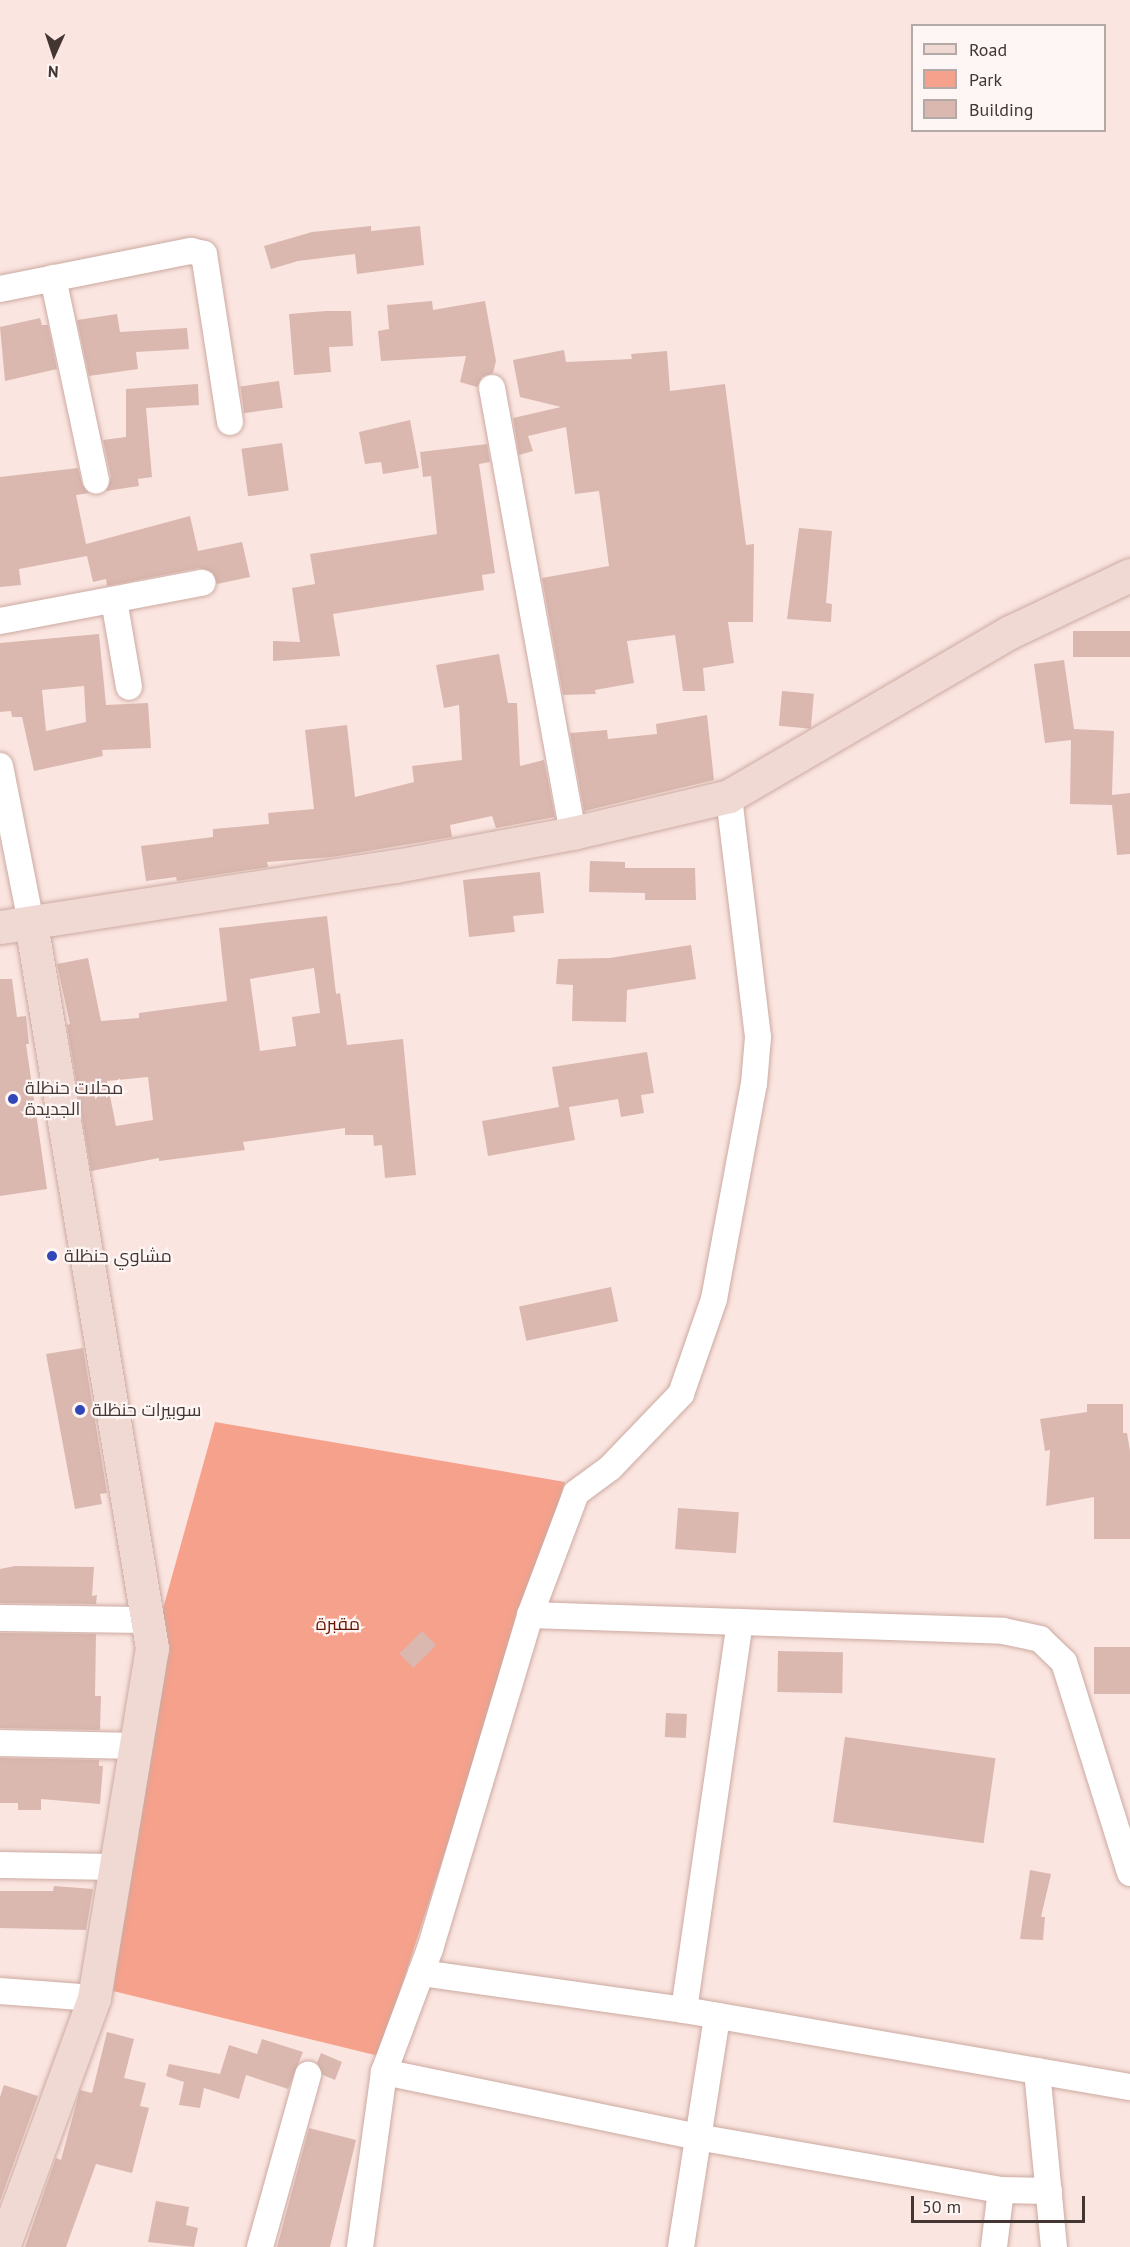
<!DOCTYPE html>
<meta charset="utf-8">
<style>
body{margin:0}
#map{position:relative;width:1130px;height:2247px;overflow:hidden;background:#fbe5e0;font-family:"PT Sans",Cairo,sans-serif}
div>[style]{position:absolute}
.green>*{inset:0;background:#f5a18c}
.building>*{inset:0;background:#dab8af;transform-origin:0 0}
.roads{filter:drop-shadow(0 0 2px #ccaaa1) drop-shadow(0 0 2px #ccaaa1)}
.street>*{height:26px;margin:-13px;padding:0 13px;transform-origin:13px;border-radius:13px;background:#fff}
.secondary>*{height:33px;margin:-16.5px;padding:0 16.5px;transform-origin:16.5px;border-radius:16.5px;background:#f0d9d3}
.dots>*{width:16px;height:16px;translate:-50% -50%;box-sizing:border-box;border:3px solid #fdf6f4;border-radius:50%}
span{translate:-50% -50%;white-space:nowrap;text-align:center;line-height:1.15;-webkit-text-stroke:4.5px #fdf6f4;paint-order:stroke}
.poi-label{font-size:18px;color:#433632}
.left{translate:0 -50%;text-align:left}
.park-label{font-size:18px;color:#651501}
.legend{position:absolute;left:911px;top:24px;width:195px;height:108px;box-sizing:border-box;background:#fdf6f4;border:2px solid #b3a9a6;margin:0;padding:8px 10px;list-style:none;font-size:18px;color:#433632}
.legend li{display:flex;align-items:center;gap:12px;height:30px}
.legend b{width:30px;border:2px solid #b3a9a6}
.north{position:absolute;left:24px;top:24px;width:60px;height:60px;-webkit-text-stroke:4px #fdf6f4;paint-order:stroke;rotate:183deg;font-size:16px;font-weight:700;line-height:24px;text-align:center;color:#433632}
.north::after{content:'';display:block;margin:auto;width:21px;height:27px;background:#433632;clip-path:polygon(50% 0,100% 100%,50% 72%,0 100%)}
.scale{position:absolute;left:911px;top:2196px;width:174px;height:27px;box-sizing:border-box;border:3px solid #433632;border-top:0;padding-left:8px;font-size:18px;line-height:21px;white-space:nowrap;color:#433632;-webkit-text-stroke:4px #fdf6f4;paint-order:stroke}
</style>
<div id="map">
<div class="green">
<i style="clip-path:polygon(215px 1422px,565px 1482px,379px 2056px,113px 1991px,152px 1648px)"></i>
</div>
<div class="building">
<i style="clip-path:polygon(371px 226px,371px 231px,420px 226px,424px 265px,357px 274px,355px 254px,298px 261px,271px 269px,264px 246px,312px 232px)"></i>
<i style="clip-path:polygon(432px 301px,433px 310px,485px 301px,496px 361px,493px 373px,482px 377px,477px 387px,460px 382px,466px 356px,381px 361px,378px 331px,389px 329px,387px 305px)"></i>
<i style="clip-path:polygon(326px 311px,351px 311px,353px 346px,329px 347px,331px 372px,294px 375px,289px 314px)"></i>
<i style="clip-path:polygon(117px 314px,120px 332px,187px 328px,189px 349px,136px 352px,138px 369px,89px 376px,77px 320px)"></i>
<i style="clip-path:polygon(40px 318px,42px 325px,48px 325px,57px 369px,5px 381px,0 327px)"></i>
<i style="clip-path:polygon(564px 350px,566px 362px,632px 359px,631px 354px,667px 351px,670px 391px,725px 384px,746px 545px,754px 544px,753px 622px,728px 622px,734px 663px,703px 668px,705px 691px,683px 691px,675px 635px,627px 641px,634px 683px,595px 690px,596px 694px,563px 695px,542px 578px,609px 566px,599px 491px,575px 494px,566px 427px,528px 436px,533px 451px,519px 455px,513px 418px,561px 407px,520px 397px,513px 360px)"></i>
<i style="left:279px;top:381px;width:27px;height:39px;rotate:82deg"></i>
<i style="clip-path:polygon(198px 384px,199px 405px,146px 408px,152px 477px,138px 479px,139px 486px,106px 491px,111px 477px,103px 440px,126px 437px,126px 389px)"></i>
<i style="clip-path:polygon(410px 420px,419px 468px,383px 474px,381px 462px,365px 464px,359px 432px)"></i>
<i style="left:282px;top:443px;width:48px;height:41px;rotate:82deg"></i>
<i style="clip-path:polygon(487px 444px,490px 462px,479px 464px,495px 573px,482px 575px,484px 590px,333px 614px,340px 656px,273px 661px,273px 641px,300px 642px,292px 588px,315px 584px,310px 554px,437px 534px,431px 476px,423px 477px,420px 452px)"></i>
<i style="clip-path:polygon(78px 468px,82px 484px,89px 493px,76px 495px,86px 544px,190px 516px,198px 551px,242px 542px,250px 577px,217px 584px,213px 573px,199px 568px,107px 586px,106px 579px,93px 582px,87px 556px,19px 569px,21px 585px,0 587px,0 477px)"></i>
<i style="clip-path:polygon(799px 528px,832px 531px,826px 603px,832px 604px,831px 622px,787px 619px)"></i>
<i style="left:1130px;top:631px;width:26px;height:57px;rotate:90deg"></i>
<i style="clip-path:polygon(evenodd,99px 634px,106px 705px,148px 703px,151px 748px,102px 750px,103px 756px,34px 771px,22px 717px,12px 717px,11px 711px,0 712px,0 643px,99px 634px,84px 686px,86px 722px,46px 731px,42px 690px,84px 686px)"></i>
<i style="clip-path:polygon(499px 654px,508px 703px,517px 703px,520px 766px,544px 760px,555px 817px,496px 828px,492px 816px,450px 825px,452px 837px,332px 857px,267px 862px,268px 867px,177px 881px,176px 877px,146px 881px,141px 846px,213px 837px,213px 829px,269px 824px,268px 813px,314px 809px,305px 730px,347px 725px,355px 797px,414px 782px,412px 766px,462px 760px,459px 705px,444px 708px,436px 665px)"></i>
<i style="clip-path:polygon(1064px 660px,1074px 729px,1114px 731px,1112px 795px,1130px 793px,1130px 854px,1117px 855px,1112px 805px,1070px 804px,1071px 740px,1045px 743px,1034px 664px)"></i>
<i style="left:782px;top:691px;width:32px;height:35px;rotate:5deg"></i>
<i style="clip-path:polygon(707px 715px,714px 780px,584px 811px,570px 733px,607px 730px,608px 739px,657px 734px,656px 724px)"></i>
<i style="clip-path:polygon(590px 861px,625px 862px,625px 868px,695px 868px,696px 900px,645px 900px,645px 893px,589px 892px)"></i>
<i style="clip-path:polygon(540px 872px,544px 913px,513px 916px,515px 932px,469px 937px,463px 880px)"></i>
<i style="clip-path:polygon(evenodd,327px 916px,336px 994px,340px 993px,347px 1045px,403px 1039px,416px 1175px,385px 1178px,382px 1145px,374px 1146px,373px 1135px,345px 1135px,345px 1128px,243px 1142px,245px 1150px,159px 1161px,159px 1158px,91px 1171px,67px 1025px,70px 1024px,57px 964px,88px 958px,101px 1021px,139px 1018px,139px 1013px,227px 1001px,219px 928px,327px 916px,314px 968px,320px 1013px,292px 1017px,296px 1046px,260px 1051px,250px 979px,314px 968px,327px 916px,148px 1077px,153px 1120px,116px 1126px,107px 1081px,148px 1077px)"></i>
<i style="clip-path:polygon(691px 945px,696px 979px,627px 990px,626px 1022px,572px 1021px,573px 985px,556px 984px,558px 959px,610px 958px)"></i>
<i style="clip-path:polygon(0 979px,12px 979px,17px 1017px,26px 1016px,29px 1044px,26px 1044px,47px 1189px,0 1196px)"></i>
<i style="clip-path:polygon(647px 1052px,654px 1093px,641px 1095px,644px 1113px,621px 1117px,618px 1099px,569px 1107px,575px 1140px,488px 1156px,482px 1121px,559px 1107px,552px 1067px)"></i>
<i style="left:611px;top:1287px;width:35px;height:94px;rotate:78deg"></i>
<i style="clip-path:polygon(83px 1348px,107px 1493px,100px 1494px,102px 1504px,75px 1509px,46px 1354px)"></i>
<i style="clip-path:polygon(1087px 1404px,1123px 1404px,1123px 1433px,1127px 1433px,1130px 1451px,1130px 1539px,1094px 1539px,1094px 1497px,1046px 1506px,1050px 1450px,1045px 1451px,1040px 1419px,1087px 1412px)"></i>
<i style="left:678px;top:1508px;width:61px;height:41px;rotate:4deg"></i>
<i style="clip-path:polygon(15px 1566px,94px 1567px,92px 1596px,97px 1595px,96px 1604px,0 1603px,0 1569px)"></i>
<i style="left:422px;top:1631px;width:20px;height:32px;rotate:45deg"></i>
<i style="clip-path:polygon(0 1633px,96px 1634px,95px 1696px,101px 1696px,100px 1730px,0 1728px)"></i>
<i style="left:1094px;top:1647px;width:36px;height:47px"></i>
<i style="left:778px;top:1651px;width:65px;height:41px;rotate:1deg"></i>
<i style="left:666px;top:1713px;width:21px;height:24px;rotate:3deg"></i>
<i style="left:845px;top:1737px;width:152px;height:86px;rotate:8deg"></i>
<i style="clip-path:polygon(0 1758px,99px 1760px,99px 1766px,103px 1766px,100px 1804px,41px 1799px,41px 1810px,18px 1810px,18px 1803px,0 1803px)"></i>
<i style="clip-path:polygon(1030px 1870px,1051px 1874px,1041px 1917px,1045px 1917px,1043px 1940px,1020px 1939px)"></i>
<i style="clip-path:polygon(54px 1886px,93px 1889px,86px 1930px,0 1928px,0 1891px,53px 1891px)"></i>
<i style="clip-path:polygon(107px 2032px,134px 2039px,124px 2078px,146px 2083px,140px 2106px,149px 2108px,132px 2173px,96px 2164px,66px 2247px,25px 2247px,56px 2158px,61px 2160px,80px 2090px,92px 2093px)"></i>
<i style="clip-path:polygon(262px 2039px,303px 2052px,288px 2089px,246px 2075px,239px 2099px,204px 2088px,200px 2108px,179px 2105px,184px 2082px,166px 2076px,169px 2064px,220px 2074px,229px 2045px,257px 2054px)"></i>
<i style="clip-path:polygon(321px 2053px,342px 2062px,335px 2080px,323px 2075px,317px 2063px)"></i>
<i style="clip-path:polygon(4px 2085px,38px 2096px,0 2201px,0 2097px)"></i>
<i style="clip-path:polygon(309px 2128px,356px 2140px,330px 2247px,277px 2247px)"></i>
<i style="clip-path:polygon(156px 2201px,189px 2207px,186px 2225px,198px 2228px,194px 2247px,148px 2242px)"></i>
</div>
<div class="roads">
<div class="street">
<i style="left:53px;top:278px;width:207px;rotate:78deg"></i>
<i style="left:0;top:289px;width:195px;rotate:-11.3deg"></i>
<i style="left:191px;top:251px;width:13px;rotate:13deg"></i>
<i style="left:204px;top:254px;width:170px;rotate:81.2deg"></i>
<i style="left:492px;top:388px;width:452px;rotate:79.7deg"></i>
<i style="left:114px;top:600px;width:88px;rotate:80.2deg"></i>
<i style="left:0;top:621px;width:206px;rotate:-10.7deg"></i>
<i style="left:0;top:766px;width:160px;rotate:78.8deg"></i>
<i style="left:530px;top:1615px;width:130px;rotate:-69.3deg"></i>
<i style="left:576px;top:1493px;width:42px;rotate:-36.3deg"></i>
<i style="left:610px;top:1468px;width:103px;rotate:-46.2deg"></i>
<i style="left:681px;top:1394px;width:101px;rotate:-70.8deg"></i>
<i style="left:714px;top:1299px;width:219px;rotate:-79.5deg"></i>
<i style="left:754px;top:1084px;width:47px;rotate:-85.1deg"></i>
<i style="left:758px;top:1037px;width:243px;rotate:-96.9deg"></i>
<i style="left:0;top:1618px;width:147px;rotate:0.8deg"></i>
<i style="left:0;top:1743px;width:135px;rotate:1.3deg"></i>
<i style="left:0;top:1865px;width:116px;rotate:1deg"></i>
<i style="left:421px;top:1973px;width:266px;rotate:8deg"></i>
<i style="left:684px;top:2010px;width:453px;rotate:9.8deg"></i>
<i style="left:0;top:1991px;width:94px;rotate:4.3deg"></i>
<i style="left:684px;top:2010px;width:392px;rotate:-81.8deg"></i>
<i style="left:1037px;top:2071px;width:177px;rotate:84.5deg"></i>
<i style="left:384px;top:2072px;width:320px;rotate:11.7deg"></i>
<i style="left:697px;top:2137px;width:309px;rotate:9.9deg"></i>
<i style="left:1001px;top:2190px;width:48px;rotate:1.2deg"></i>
<i style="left:260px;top:2247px;width:179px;rotate:-74.4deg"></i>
<i style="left:360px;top:2247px;width:177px;rotate:-82.2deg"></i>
<i style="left:384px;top:2072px;width:131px;rotate:-69.5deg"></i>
<i style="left:430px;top:1949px;width:349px;rotate:-73.3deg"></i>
<i style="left:530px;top:1615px;width:473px;rotate:1.9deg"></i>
<i style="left:1003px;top:1631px;width:38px;rotate:12deg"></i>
<i style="left:1040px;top:1639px;width:33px;rotate:44deg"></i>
<i style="left:1064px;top:1662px;width:221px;rotate:72.6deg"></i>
<i style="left:681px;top:2247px;width:234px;rotate:-81.1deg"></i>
<i style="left:994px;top:2247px;width:57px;rotate:-83deg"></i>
</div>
<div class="secondary">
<i style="left:0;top:927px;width:401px;rotate:-8.8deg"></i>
<i style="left:396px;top:866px;width:180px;rotate:-10.6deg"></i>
<i style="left:573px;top:833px;width:160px;rotate:-13.3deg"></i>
<i style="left:729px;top:796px;width:325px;rotate:-30.3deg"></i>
<i style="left:1010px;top:632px;width:133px;rotate:-25.4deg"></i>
<i style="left:3px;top:2247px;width:265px;rotate:-69.9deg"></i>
<i style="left:94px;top:1998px;width:355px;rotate:-80.6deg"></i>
<i style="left:152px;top:1648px;width:735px;rotate:-99.48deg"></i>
</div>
</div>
<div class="dots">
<i style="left:13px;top:1099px;background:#3147b8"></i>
<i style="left:52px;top:1256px;background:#3147b8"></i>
<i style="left:80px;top:1410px;background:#3147b8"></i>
</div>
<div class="poi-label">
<span class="left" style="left:25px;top:1099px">محلات حنظلة<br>الجديدة</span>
<span class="left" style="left:64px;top:1256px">مشاوي حنظلة</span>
<span class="left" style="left:92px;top:1410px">سوبيرات حنظلة</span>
</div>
<div class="park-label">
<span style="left:338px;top:1624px">مقبرة</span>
</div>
<ul class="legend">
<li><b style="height:8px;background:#f0d9d3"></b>Road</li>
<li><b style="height:16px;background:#f5a18c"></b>Park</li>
<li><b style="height:16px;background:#dab8af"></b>Building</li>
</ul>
<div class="north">N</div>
<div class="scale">50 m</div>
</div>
